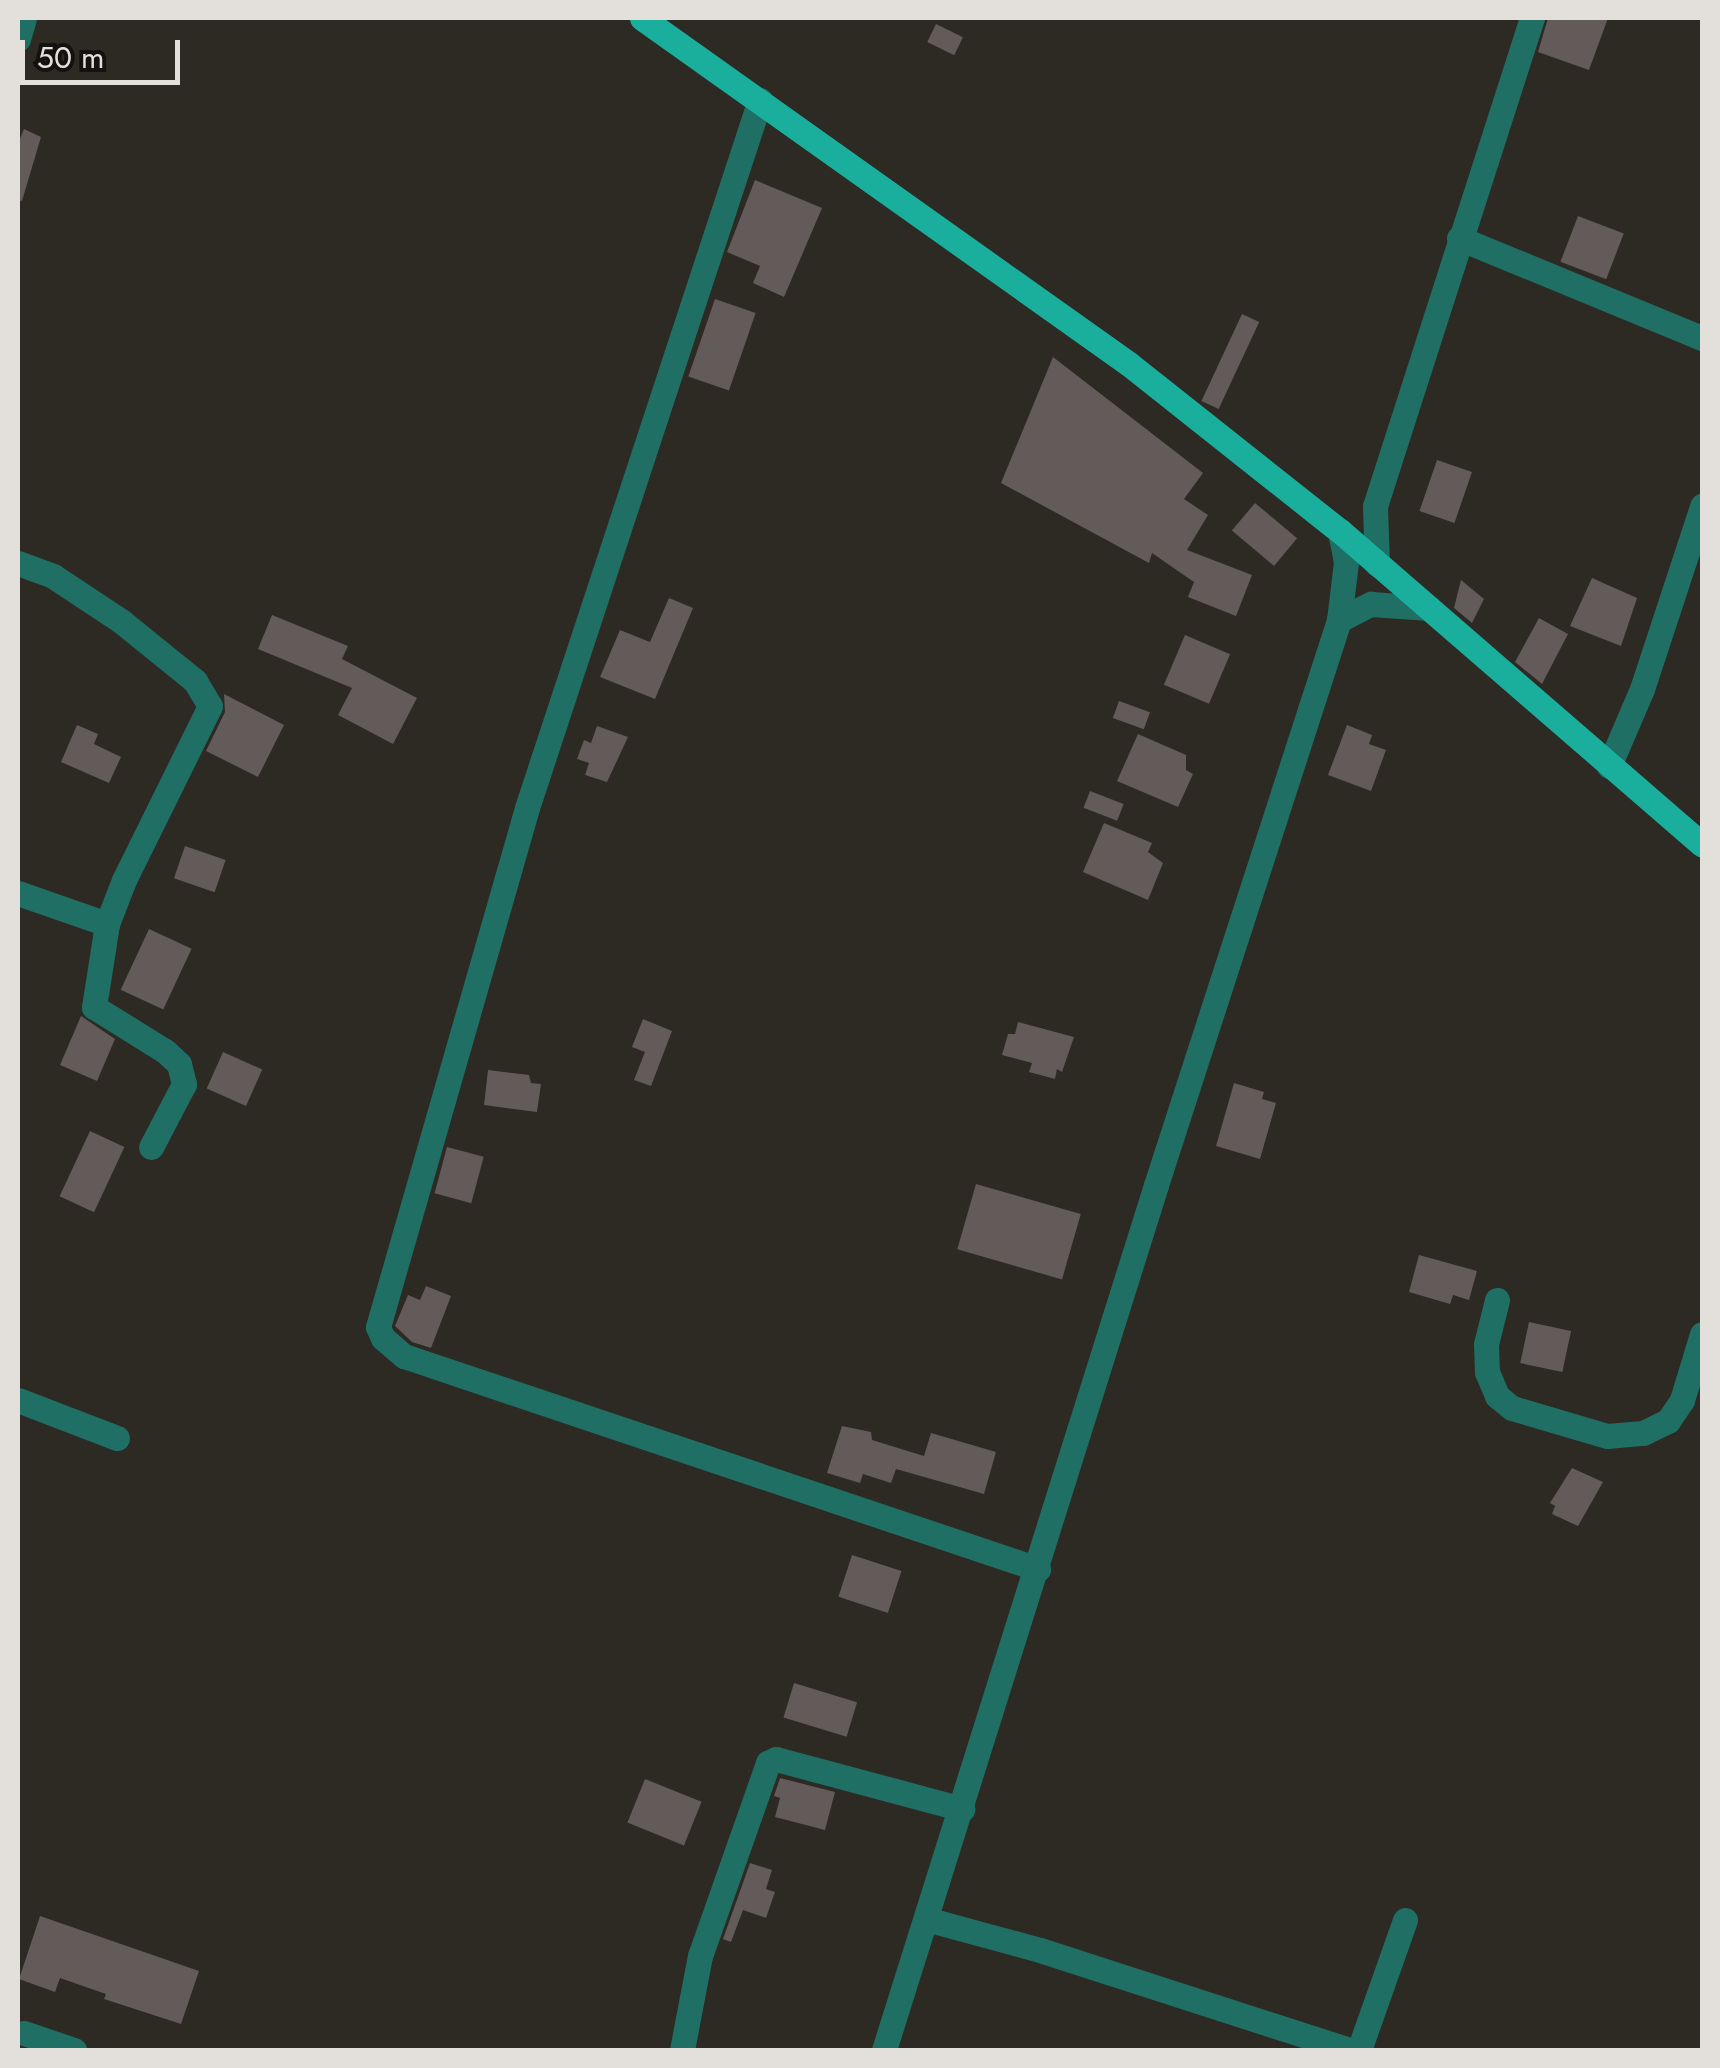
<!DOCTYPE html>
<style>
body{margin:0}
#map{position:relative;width:1720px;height:2068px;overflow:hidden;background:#2d2923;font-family:Jost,sans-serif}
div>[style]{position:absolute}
.building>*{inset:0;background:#635a5a;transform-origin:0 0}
.minor>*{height:25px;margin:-12.5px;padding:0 12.5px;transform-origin:12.5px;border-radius:12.5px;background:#1f6f64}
.major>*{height:25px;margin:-12.5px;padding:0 12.5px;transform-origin:12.5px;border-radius:12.5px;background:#1aae9c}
span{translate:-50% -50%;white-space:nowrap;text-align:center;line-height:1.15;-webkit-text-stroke:8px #141210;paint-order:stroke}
.frame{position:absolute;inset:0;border:20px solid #e3e0dc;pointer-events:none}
.scale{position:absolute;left:20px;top:40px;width:160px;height:45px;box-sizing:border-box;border:5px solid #e3e0dc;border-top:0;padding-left:12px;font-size:30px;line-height:35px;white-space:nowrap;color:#e3e0dc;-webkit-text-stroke:8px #141210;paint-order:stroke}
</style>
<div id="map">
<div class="building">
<i style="clip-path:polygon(1548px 18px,1608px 18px,1589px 70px,1538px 52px)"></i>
<i style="left:936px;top:24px;width:30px;height:20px;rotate:26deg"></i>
<i style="clip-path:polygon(24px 129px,41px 137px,22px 201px,18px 200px,18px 143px)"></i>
<i style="clip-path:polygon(755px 180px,822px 208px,784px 297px,753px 283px,760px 266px,727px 252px)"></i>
<i style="left:1578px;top:216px;width:49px;height:49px;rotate:21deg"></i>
<i style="left:715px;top:299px;width:43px;height:82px;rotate:19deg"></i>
<i style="left:1242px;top:314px;width:19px;height:96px;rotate:25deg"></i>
<i style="clip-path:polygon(1053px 357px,1203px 473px,1184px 499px,1208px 515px,1187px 550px,1252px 575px,1236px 616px,1188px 597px,1194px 582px,1152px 553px,1149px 563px,1001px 483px)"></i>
<i style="left:1437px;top:460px;width:37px;height:54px;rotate:19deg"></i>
<i style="left:1255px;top:503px;width:55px;height:36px;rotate:40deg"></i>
<i style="clip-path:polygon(1592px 578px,1637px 598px,1621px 646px,1570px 626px)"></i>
<i style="clip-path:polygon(1461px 580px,1484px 599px,1472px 623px,1454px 608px)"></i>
<i style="clip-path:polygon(669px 598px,693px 608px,655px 699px,600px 677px,620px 630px,650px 642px)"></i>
<i style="clip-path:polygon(272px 615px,348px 646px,342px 659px,417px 698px,393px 744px,338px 715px,352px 688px,258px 649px)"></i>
<i style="clip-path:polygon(1539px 618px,1568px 634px,1542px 684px,1515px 662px)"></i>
<i style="left:1185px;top:635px;width:49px;height:54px;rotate:23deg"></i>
<i style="clip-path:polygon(224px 694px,284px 725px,258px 777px,206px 751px,225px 712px)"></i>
<i style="left:1119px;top:701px;width:33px;height:18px;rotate:20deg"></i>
<i style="clip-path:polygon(77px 725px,98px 734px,94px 744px,121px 757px,109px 783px,61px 762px)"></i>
<i style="clip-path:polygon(1347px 725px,1372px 735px,1369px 744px,1386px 750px,1371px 791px,1328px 775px)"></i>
<i style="clip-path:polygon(597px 726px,628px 737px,607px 782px,585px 775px,589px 763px,577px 759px,584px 740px,591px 743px)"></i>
<i style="clip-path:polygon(1138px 734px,1186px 755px,1186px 770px,1193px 774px,1178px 807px,1117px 781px)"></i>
<i style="left:1090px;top:791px;width:36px;height:18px;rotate:21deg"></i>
<i style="clip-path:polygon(1104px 823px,1152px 843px,1148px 852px,1163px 863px,1148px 900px,1083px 872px)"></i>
<i style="left:185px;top:846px;width:43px;height:34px;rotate:19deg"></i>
<i style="left:149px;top:929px;width:47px;height:67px;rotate:25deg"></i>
<i style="clip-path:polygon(81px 1016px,115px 1039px,97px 1081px,60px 1065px)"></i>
<i style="clip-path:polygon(643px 1019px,672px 1031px,651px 1086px,634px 1080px,645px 1052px,632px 1047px)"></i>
<i style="clip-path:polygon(1018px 1022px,1074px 1037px,1062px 1072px,1057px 1069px,1055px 1079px,1029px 1072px,1032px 1063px,1002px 1055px,1008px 1034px,1015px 1034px)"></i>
<i style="left:223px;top:1052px;width:43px;height:40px;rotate:24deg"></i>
<i style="clip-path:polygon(488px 1070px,529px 1075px,531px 1083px,541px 1084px,537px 1112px,484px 1105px)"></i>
<i style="clip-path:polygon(1234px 1083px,1264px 1092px,1262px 1099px,1276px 1103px,1260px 1159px,1216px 1146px)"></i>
<i style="left:90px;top:1131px;width:38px;height:72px;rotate:25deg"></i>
<i style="left:447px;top:1147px;width:38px;height:48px;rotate:15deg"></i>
<i style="left:976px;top:1184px;width:109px;height:68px;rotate:16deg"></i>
<i style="clip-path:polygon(1419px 1255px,1477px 1271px,1469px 1300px,1453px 1295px,1450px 1304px,1409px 1292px)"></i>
<i style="clip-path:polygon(426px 1286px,451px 1296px,431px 1348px,412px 1342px,395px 1326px,408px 1295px,420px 1300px)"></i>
<i style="left:1529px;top:1322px;width:43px;height:42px;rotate:12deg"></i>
<i style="clip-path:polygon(842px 1426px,871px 1432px,872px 1440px,924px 1456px,931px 1433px,996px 1452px,984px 1494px,896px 1469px,891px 1483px,863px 1474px,860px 1483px,827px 1473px)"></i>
<i style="clip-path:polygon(1572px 1468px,1603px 1482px,1578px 1526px,1552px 1514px,1555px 1506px,1550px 1503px)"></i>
<i style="left:852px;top:1555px;width:52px;height:44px;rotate:18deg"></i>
<i style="left:794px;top:1683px;width:66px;height:36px;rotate:17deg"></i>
<i style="clip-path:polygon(780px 1778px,835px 1792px,825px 1830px,775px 1817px,780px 1798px,774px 1796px)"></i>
<i style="left:645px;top:1779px;width:61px;height:47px;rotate:22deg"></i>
<i style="clip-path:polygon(750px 1863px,772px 1870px,766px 1889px,775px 1892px,766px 1918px,743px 1910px,731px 1942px,723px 1939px)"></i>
<i style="clip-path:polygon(40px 1916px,199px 1971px,181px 2024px,104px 1999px,106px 1994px,60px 1978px,55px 1992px,19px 1979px)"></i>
</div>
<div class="minor">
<i style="left:18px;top:39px;width:22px;rotate:-74deg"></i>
<i style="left:760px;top:100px;width:745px;rotate:108.22deg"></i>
<i style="left:527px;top:808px;width:540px;rotate:106.02deg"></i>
<i style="left:378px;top:1327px;width:12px;rotate:66deg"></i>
<i style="left:383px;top:1338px;width:28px;rotate:41deg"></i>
<i style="left:404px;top:1356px;width:669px;rotate:18.57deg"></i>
<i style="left:1459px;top:238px;width:263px;rotate:22.4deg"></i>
<i style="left:18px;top:563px;width:37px;rotate:20deg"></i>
<i style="left:53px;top:576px;width:82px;rotate:33.5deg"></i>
<i style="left:121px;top:621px;width:95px;rotate:39deg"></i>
<i style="left:195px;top:681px;width:29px;rotate:59deg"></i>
<i style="left:210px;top:706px;width:194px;rotate:116.3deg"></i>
<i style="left:124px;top:880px;width:47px;rotate:111.1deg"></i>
<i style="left:107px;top:924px;width:94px;rotate:-160.8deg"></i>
<i style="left:1377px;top:564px;width:58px;rotate:-92deg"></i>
<i style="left:1375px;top:506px;width:513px;rotate:-72.17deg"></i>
<i style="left:1339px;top:620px;width:36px;rotate:-27deg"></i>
<i style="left:1371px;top:604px;width:58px;rotate:3.9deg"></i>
<i style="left:1609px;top:766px;width:84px;rotate:-66.8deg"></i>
<i style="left:1642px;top:689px;width:193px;rotate:-71.8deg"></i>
<i style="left:107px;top:924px;width:84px;rotate:98.9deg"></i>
<i style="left:94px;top:1007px;width:84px;rotate:31.8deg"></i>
<i style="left:165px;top:1051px;width:19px;rotate:43deg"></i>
<i style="left:179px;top:1064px;width:21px;rotate:76deg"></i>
<i style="left:184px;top:1084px;width:71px;rotate:117.6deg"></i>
<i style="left:1497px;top:1300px;width:45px;rotate:104deg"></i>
<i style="left:1486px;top:1344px;width:28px;rotate:88deg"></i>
<i style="left:1487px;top:1372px;width:26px;rotate:67deg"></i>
<i style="left:1497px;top:1396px;width:19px;rotate:39deg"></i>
<i style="left:1512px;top:1408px;width:99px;rotate:16.4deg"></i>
<i style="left:1607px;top:1436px;width:36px;rotate:-5deg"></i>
<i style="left:1643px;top:1433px;width:28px;rotate:-26deg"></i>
<i style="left:1668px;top:1421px;width:25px;rotate:-56deg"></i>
<i style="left:1682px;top:1400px;width:69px;rotate:-73.1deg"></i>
<i style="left:18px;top:1400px;width:106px;rotate:21deg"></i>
<i style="left:926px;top:1919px;width:118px;rotate:15.2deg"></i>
<i style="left:1040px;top:1950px;width:326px;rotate:17.9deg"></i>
<i style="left:24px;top:2033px;width:53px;rotate:18.8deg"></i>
<i style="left:682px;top:2050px;width:96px;rotate:-79.2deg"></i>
<i style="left:700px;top:1956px;width:205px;rotate:-70.6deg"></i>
<i style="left:768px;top:1763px;width:9px;rotate:-27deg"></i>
<i style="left:776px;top:1759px;width:193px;rotate:15deg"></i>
<i style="left:884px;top:2050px;width:907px;rotate:-72.54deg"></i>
<i style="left:1156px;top:1185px;width:594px;rotate:-72.05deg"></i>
<i style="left:1339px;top:620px;width:58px;rotate:-83.1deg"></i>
<i style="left:1346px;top:562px;width:32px;rotate:-101deg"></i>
<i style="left:1359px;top:2050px;width:138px;rotate:-70.5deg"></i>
</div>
<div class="major">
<i style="left:642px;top:18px;width:597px;rotate:35.39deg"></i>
<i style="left:1129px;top:364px;width:269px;rotate:38.4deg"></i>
<i style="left:1340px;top:531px;width:479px;rotate:40.9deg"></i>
</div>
<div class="frame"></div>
<div class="scale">50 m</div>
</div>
